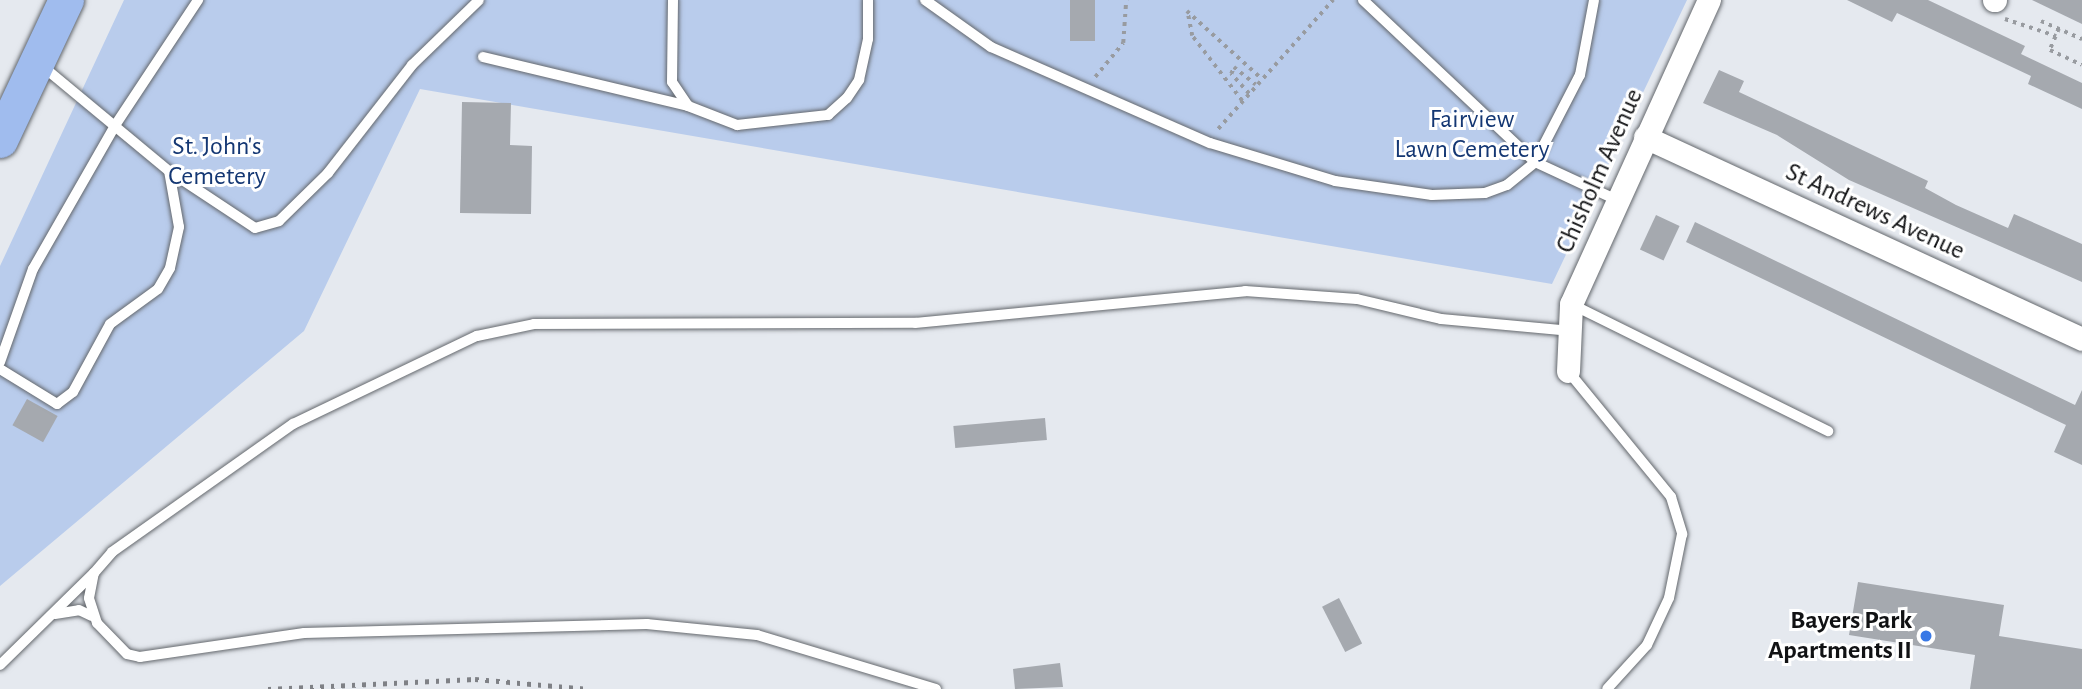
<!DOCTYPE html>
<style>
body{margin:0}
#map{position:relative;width:2082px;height:689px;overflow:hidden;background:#e5e9ef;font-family:"Alegreya Sans",sans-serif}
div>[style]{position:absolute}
.green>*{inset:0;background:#b9ccec}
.building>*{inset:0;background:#a5a9af;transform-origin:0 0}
.path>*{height:3.5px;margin-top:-1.75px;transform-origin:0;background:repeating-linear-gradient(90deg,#989ba0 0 3.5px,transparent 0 8.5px)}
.roads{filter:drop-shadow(0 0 2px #64686d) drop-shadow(0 0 2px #64686d)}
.lane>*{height:10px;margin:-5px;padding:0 5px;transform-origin:5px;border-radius:5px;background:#fff}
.street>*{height:23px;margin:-11.5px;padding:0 11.5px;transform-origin:11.5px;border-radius:11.5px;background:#fff}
.primary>*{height:35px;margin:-17.5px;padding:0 17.5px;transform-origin:17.5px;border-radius:17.5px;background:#a0bcee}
.rail>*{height:5px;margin-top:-2.5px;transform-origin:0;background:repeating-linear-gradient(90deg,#7f8186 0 3.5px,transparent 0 10.5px)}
.dots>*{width:19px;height:19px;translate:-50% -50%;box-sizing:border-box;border:4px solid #fff;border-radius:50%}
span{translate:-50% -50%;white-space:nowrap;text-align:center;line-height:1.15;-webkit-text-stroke:6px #fff;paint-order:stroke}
.park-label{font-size:26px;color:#143773}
.street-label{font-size:26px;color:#111214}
.poi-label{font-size:26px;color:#111214;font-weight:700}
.right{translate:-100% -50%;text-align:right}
</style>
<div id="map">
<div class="green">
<i style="clip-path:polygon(124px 0,1687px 0,1552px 284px,420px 89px,304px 331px,0 586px,0 266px)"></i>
</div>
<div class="building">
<i style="left:1070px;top:0;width:25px;height:41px"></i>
<i style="clip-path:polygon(1847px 0,1928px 0,2025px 46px,2021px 54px,2082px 83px,2082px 109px,2028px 84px,2031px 76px,1897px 13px,1892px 22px)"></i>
<i style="clip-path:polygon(2032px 0,2082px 0,2082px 24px)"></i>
<i style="clip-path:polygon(1719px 70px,1744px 81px,1739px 92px,1928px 181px,1925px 188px,1956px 205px,2008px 228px,2014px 214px,2082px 244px,2082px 282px,1849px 180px,1777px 135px,1703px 103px)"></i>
<i style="clip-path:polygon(462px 102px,511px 103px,510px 145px,532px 146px,531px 214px,460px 213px)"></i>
<i style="left:1656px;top:215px;width:26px;height:38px;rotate:25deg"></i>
<i style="clip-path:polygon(1695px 222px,2075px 405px,2082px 390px,2082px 465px,2054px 452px,2066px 425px,1686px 242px)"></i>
<i style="left:27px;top:399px;width:35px;height:30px;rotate:29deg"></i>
<i style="left:1045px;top:418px;width:22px;height:92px;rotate:85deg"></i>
<i style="clip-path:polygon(1858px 582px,2004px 605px,1999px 636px,2082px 649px,2082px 689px,1970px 689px,1975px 655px,1849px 635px)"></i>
<i style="left:1339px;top:598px;width:51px;height:19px;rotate:63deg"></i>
<i style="clip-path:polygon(1060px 663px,1063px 687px,1015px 689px,1013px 669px)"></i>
</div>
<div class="path">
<i style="left:2005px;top:19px;width:54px;rotate:18.4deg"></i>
<i style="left:2041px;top:21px;width:45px;rotate:23.7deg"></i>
<i style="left:2059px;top:29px;width:23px;rotate:113deg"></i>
<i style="left:2050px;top:50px;width:35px;rotate:25deg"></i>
<i style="left:1095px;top:77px;width:44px;rotate:-50.5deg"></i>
<i style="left:1123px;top:43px;width:43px;rotate:-86deg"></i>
<i style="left:1249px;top:94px;width:27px;rotate:-132deg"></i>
<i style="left:1231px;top:74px;width:8px;rotate:-67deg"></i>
<i style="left:1234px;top:67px;width:28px;rotate:39deg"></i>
<i style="left:1242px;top:101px;width:82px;rotate:-127.6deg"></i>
<i style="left:1192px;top:36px;width:25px;rotate:-101deg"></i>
<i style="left:1187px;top:11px;width:101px;rotate:42.2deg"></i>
<i style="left:1218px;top:129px;width:173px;rotate:-48.3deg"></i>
</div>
<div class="roads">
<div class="lane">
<i style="left:673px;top:0;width:82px;rotate:90.7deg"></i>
<i style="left:672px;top:82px;width:29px;rotate:56deg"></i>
<i style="left:688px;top:106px;width:53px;rotate:21.2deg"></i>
<i style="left:737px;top:125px;width:92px;rotate:-6.3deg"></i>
<i style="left:828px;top:115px;width:25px;rotate:-42deg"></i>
<i style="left:847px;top:98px;width:22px;rotate:-56deg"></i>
<i style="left:859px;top:80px;width:42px;rotate:-77.6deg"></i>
<i style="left:868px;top:39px;width:39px;rotate:-90deg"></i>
<i style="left:925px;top:0;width:81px;rotate:35.5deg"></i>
<i style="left:991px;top:47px;width:239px;rotate:23.7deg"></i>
<i style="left:1210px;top:143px;width:131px;rotate:16.9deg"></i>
<i style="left:1335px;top:181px;width:98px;rotate:8.2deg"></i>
<i style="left:1432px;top:195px;width:53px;rotate:-2.2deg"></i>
<i style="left:1485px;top:193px;width:23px;rotate:-20deg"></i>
<i style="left:1507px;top:185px;width:36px;rotate:-39deg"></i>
<i style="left:1535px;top:162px;width:98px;rotate:-62.7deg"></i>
<i style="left:1580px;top:75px;width:76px;rotate:-79.4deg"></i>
<i style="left:1363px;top:0;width:236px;rotate:43.3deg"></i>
<i style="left:1535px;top:162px;width:90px;rotate:24.9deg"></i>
<i style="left:483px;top:57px;width:211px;rotate:13.4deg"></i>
<i style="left:40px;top:64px;width:168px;rotate:39.7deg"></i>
<i style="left:169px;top:171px;width:103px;rotate:33.5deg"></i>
<i style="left:255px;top:228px;width:25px;rotate:-16deg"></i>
<i style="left:279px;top:221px;width:69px;rotate:-44.4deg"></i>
<i style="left:328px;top:173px;width:137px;rotate:-52.1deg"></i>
<i style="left:412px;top:65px;width:93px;rotate:-44.1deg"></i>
<i style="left:1571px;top:304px;width:287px;rotate:26.3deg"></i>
<i style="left:0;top:362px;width:99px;rotate:-70.5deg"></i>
<i style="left:33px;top:269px;width:167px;rotate:-60.2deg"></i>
<i style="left:116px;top:124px;width:149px;rotate:-56.5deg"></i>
<i style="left:0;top:369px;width:67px;rotate:31.6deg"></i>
<i style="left:57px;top:404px;width:20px;rotate:-37deg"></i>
<i style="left:73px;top:392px;width:77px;rotate:-61.4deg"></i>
<i style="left:110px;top:324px;width:59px;rotate:-36.1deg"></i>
<i style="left:158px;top:289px;width:24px;rotate:-60deg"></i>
<i style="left:170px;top:268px;width:42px;rotate:-77.6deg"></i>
<i style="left:179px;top:227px;width:57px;rotate:-100.1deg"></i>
<i style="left:1568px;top:371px;width:163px;rotate:50.7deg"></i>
<i style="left:1671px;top:497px;width:39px;rotate:73deg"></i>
<i style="left:1682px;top:534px;width:65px;rotate:101.5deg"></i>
<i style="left:1669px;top:598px;width:52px;rotate:115.1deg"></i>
<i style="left:1647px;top:645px;width:59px;rotate:132.3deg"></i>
<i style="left:55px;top:614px;width:24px;rotate:-9deg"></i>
<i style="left:79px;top:610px;width:14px;rotate:25deg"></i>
<i style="left:0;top:665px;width:132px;rotate:-44.4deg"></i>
<i style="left:936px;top:689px;width:187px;rotate:-163.2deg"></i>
<i style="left:757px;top:635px;width:111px;rotate:-174.3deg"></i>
<i style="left:647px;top:624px;width:343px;rotate:178.5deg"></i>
<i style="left:304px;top:633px;width:166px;rotate:171.7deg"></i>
<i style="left:140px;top:657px;width:13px;rotate:-167deg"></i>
<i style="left:127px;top:654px;width:43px;rotate:-134.1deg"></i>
<i style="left:97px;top:623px;width:26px;rotate:-108deg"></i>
<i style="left:89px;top:598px;width:25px;rotate:-79deg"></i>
<i style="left:94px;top:573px;width:28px;rotate:-49deg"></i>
<i style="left:112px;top:552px;width:222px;rotate:-35.3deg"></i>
<i style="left:293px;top:424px;width:204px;rotate:-25.6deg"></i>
<i style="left:477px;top:336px;width:58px;rotate:-11.9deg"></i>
<i style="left:534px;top:324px;width:381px;rotate:-0.2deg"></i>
<i style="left:915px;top:323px;width:332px;rotate:-5.5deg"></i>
<i style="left:1245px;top:291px;width:112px;rotate:4.1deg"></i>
<i style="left:1357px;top:299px;width:86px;rotate:13.4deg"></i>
<i style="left:1441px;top:319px;width:131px;rotate:5.3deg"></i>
</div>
<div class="street">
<i style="left:1994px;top:0;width:1px"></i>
<i style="left:1645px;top:137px;width:481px;rotate:24.8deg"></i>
<i style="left:1568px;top:371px;width:67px;rotate:-87.4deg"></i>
<i style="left:1571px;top:304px;width:334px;rotate:-65.6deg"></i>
</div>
<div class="primary">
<i style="left:0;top:140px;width:155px;rotate:-64.8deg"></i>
</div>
</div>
<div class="rail">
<i style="left:268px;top:689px;width:207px;rotate:-2.8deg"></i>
<i style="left:475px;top:679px;width:115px;rotate:5deg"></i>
</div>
<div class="dots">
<i style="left:1926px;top:636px;background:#3878e6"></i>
</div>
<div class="park-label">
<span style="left:1472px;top:135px">Fairview<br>Lawn Cemetery</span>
<span style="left:217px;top:162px">St. John's<br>Cemetery</span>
</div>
<div class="street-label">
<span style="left:1600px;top:171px;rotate:-66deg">Chisholm Avenue</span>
<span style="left:1875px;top:212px;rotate:25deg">St Andrews Avenue</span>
</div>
<div class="poi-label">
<span class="right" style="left:1912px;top:636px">Bayers Park<br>Apartments II</span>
</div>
</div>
